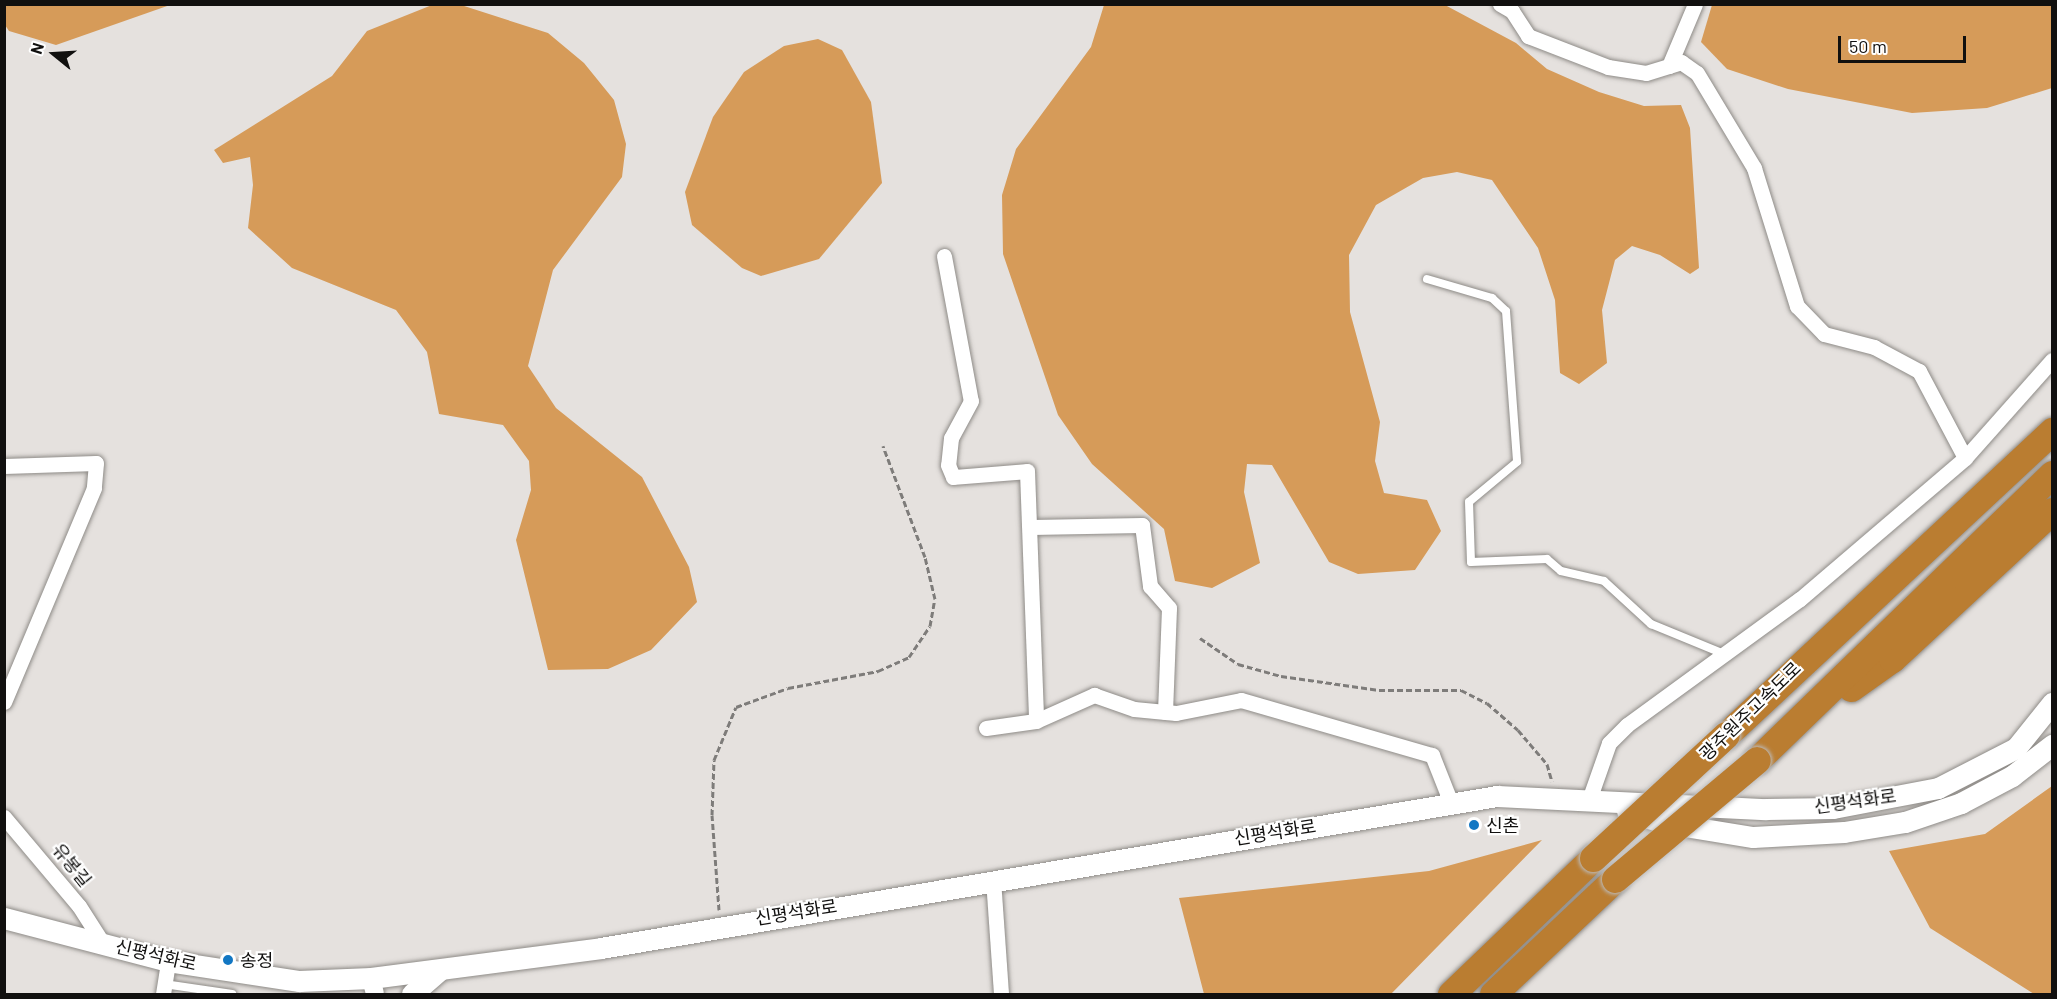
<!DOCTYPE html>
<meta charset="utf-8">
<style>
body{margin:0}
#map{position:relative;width:2057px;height:999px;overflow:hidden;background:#e5e1de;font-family:Barlow,"Noto Sans KR",sans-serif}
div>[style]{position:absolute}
.forest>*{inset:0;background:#d69b59}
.path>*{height:3px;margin-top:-1.5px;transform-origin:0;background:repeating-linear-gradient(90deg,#7e7c7a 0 6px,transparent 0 9px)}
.roads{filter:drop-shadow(0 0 2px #8e8b87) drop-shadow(0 0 2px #8e8b87)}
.service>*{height:8px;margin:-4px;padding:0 4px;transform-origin:4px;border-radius:4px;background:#fff}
.minor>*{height:15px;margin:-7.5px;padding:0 7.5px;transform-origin:7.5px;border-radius:7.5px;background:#fff}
.tertiary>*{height:18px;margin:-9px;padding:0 9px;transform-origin:9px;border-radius:9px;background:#fff}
.secondary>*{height:21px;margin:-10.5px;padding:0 10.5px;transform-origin:10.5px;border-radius:10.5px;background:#fff}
.motorway>*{height:27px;margin:-13.5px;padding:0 13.5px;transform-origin:13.5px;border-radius:13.5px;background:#ba7d31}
.bridges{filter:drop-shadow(0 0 2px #bcbcbc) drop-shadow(0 0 2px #bcbcbc)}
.motorway-bridge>*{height:27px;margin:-13.5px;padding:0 13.5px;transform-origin:13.5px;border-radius:13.5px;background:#ba7d31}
.dots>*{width:16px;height:16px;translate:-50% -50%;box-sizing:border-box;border:3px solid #fff;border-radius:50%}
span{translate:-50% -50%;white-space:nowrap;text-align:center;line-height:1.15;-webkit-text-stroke:4.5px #fff;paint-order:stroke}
.street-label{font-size:18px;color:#11100f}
.poi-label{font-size:18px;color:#11100f}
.left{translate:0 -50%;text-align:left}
.frame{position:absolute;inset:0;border:6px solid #11100f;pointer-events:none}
.north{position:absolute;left:24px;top:24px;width:60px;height:60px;-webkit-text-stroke:4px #fff;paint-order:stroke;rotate:288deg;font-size:16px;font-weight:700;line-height:24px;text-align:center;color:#11100f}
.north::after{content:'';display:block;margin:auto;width:21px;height:27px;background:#11100f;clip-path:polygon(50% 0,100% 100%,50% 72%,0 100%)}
.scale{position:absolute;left:1838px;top:36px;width:128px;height:27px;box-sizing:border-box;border:3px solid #11100f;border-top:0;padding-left:8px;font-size:18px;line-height:21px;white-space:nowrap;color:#11100f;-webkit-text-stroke:4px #fff;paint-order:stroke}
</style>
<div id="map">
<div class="forest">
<i style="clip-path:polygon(5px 4px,170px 4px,170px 5px,56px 45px,9px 31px,5px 25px)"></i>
<i style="clip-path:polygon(432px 5px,461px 5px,548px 33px,584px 63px,614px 100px,626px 144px,622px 177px,553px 270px,528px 366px,556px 408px,642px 477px,689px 567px,697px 602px,651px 650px,608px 669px,548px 670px,516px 540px,531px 490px,529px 461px,503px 425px,439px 414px,427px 352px,396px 310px,292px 268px,248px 228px,253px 185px,250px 157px,223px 163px,214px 150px,332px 76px,367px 31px)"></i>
<i style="clip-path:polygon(1104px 5px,1445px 5px,1516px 43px,1547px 69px,1599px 92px,1644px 106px,1681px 105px,1690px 128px,1699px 268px,1690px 274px,1660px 255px,1632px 246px,1615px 260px,1602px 310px,1607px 363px,1579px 384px,1560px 373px,1555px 300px,1538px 248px,1492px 180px,1457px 172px,1423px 178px,1376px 205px,1349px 255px,1350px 312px,1380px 422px,1375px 461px,1384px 493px,1427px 500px,1441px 531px,1415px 570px,1358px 574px,1329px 562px,1272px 465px,1247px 464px,1244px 492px,1260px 563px,1212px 588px,1175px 581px,1164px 529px,1092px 464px,1058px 415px,1003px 254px,1002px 195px,1016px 149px,1091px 47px)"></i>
<i style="clip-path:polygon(1712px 5px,2052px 5px,2052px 88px,1987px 108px,1912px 113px,1788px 89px,1727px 69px,1701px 42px)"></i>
<i style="clip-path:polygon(818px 39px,842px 50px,871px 102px,882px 183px,819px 259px,761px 276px,742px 268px,692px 225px,685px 192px,713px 117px,744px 72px,784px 46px)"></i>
<i style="clip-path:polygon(2052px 786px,2052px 994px,2034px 994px,1930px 928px,1889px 851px,1985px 834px)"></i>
<i style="clip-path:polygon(1542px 840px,1391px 994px,1204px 994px,1179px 898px,1429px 871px)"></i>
</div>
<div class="path">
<i style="left:1200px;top:638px;width:46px;rotate:34.4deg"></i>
<i style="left:1238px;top:664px;width:45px;rotate:15.6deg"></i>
<i style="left:1281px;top:676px;width:99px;rotate:8.1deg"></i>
<i style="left:1379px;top:690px;width:82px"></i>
<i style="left:1461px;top:690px;width:29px;rotate:27deg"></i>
<i style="left:1487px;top:703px;width:41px;rotate:41.1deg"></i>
<i style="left:1518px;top:730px;width:45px;rotate:49.5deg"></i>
<i style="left:1547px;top:764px;width:18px;rotate:74deg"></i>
<i style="left:719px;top:910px;width:95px;rotate:-94.2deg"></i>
<i style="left:712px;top:815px;width:55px;rotate:-87.9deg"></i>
<i style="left:714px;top:760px;width:57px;rotate:-67.5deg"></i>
<i style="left:736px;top:707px;width:55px;rotate:-20.1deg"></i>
<i style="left:788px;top:688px;width:92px;rotate:-10.7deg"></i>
<i style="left:878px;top:671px;width:34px;rotate:-24deg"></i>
<i style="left:909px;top:657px;width:37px;rotate:-56deg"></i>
<i style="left:930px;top:626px;width:27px;rotate:-80deg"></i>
<i style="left:935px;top:599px;width:43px;rotate:-103.4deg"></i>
<i style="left:925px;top:557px;width:119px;rotate:-110.7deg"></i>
</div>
<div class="roads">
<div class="service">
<i style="left:1427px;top:279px;width:68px;rotate:16.3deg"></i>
<i style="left:1492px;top:298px;width:19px;rotate:43deg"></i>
<i style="left:1506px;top:311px;width:151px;rotate:85.8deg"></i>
<i style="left:1517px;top:462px;width:62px;rotate:140.2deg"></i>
<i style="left:1469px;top:502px;width:60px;rotate:88.1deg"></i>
<i style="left:1471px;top:562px;width:76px;rotate:-2.3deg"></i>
<i style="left:1547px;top:559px;width:18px;rotate:41deg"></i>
<i style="left:1561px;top:571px;width:44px;rotate:13.1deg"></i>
<i style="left:1604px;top:581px;width:64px;rotate:42.5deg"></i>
<i style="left:1651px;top:624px;width:79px;rotate:22.3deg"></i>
<i style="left:164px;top:984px;width:69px;rotate:8.4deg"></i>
</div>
<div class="minor">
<i style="left:1500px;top:4px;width:14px;rotate:30deg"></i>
<i style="left:1512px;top:11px;width:30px;rotate:57deg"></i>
<i style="left:1528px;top:36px;width:86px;rotate:21.2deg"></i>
<i style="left:1608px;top:67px;width:38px;rotate:9deg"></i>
<i style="left:1646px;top:73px;width:37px;rotate:-17deg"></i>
<i style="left:1681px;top:62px;width:19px;rotate:35deg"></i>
<i style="left:1697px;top:73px;width:111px;rotate:59deg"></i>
<i style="left:1754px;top:168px;width:145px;rotate:72.7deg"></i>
<i style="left:1797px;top:306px;width:39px;rotate:46deg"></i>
<i style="left:1824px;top:334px;width:52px;rotate:14.6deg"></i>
<i style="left:1874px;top:347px;width:51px;rotate:28.1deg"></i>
<i style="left:1919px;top:371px;width:98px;rotate:62.1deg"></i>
<i style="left:1669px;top:66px;width:67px;rotate:-67.2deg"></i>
<i style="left:944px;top:256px;width:147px;rotate:79.5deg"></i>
<i style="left:971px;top:401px;width:42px;rotate:118.4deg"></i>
<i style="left:951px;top:438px;width:27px;rotate:96deg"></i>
<i style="left:948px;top:465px;width:13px;rotate:67deg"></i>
<i style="left:953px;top:477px;width:74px;rotate:-4.6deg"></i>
<i style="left:1027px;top:471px;width:250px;rotate:87.9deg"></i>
<i style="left:4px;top:466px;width:92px;rotate:-1.9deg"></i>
<i style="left:96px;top:463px;width:25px;rotate:95deg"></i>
<i style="left:94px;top:488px;width:232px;rotate:112.8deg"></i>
<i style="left:1031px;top:527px;width:111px;rotate:-1deg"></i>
<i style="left:1142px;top:525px;width:62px;rotate:82.5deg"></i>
<i style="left:1150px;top:586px;width:29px;rotate:49deg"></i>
<i style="left:1169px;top:608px;width:104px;rotate:92.2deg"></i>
<i style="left:986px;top:728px;width:50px;rotate:-8deg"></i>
<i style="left:1036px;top:721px;width:64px;rotate:-24.1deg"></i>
<i style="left:1094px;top:695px;width:42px;rotate:19.3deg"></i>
<i style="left:1134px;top:709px;width:42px;rotate:5.4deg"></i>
<i style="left:1176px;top:713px;width:66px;rotate:-11.3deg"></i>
<i style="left:1241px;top:700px;width:199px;rotate:16.1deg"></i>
<i style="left:1432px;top:755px;width:52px;rotate:68.4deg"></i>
<i style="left:1590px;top:797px;width:57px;rotate:-70.6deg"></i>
<i style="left:1609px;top:743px;width:25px;rotate:-45deg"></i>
<i style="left:1627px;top:725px;width:214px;rotate:-36.1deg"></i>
<i style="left:1800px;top:599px;width:217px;rotate:-40.5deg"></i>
<i style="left:1965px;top:458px;width:131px;rotate:-48.4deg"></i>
<i style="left:4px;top:817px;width:116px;rotate:49.9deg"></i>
<i style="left:79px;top:906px;width:43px;rotate:57.4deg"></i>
<i style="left:993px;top:879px;width:115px;rotate:86deg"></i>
<i style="left:163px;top:994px;width:33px;rotate:-81deg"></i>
</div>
<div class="tertiary">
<i style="left:371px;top:978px;width:16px;rotate:76deg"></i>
</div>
<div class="secondary">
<i style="left:1627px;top:811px;width:35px;rotate:18deg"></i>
<i style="left:1660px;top:822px;width:94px;rotate:9.2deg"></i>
<i style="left:1753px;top:837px;width:91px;rotate:-3.1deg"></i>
<i style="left:1844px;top:832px;width:62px;rotate:-9.3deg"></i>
<i style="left:1905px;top:822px;width:59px;rotate:-18.7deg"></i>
<i style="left:1961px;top:803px;width:58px;rotate:-27.9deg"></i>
<i style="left:2012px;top:776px;width:51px;rotate:-37.8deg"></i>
<i style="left:4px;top:918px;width:170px;rotate:14.7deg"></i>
<i style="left:168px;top:961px;width:133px;rotate:8.7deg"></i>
<i style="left:299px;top:981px;width:72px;rotate:-2.4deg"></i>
<i style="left:371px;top:978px;width:232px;rotate:-7.4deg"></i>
<i style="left:601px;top:948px;width:909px;rotate:-9.63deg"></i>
<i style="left:1497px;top:796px;width:269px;rotate:2.8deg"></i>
<i style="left:1766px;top:809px;width:67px;rotate:-0.9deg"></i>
<i style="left:1833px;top:808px;width:107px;rotate:-10.8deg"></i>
<i style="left:1938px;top:788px;width:88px;rotate:-27.1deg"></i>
<i style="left:2016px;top:748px;width:58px;rotate:-51.3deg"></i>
<i style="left:412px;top:994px;width:37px;rotate:-41deg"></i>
</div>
<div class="motorway">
<i style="left:1851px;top:688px;width:50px;rotate:-35.3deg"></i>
<i style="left:1892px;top:659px;width:218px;rotate:-42.8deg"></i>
<i style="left:1726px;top:735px;width:446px;rotate:-43deg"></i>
<i style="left:1757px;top:760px;width:411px;rotate:-44.1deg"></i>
<i style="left:1451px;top:994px;width:197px;rotate:-43.8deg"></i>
<i style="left:1493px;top:994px;width:168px;rotate:-43.3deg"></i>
</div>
</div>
<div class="bridges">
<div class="motorway-bridge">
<i style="left:1593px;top:858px;width:181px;rotate:-42.8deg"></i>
<i style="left:1615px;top:879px;width:185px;rotate:-40deg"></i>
</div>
</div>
<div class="dots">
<i style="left:1474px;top:825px;background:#1277c3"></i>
<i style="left:228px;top:960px;background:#1277c3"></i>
</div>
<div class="street-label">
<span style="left:1750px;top:711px;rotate:-44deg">광주원주고속도로</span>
<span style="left:1855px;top:801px;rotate:-8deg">신평석화로</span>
<span style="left:1275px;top:832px;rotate:-9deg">신평석화로</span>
<span style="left:72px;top:865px;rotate:51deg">유봉길</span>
<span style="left:796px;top:912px;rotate:-9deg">신평석화로</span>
<span style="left:156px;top:955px;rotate:13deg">신평석화로</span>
</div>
<div class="poi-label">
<span class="left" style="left:1486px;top:825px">신촌</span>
<span class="left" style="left:240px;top:960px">송정</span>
</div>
<div class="frame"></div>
<div class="north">N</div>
<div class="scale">50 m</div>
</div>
